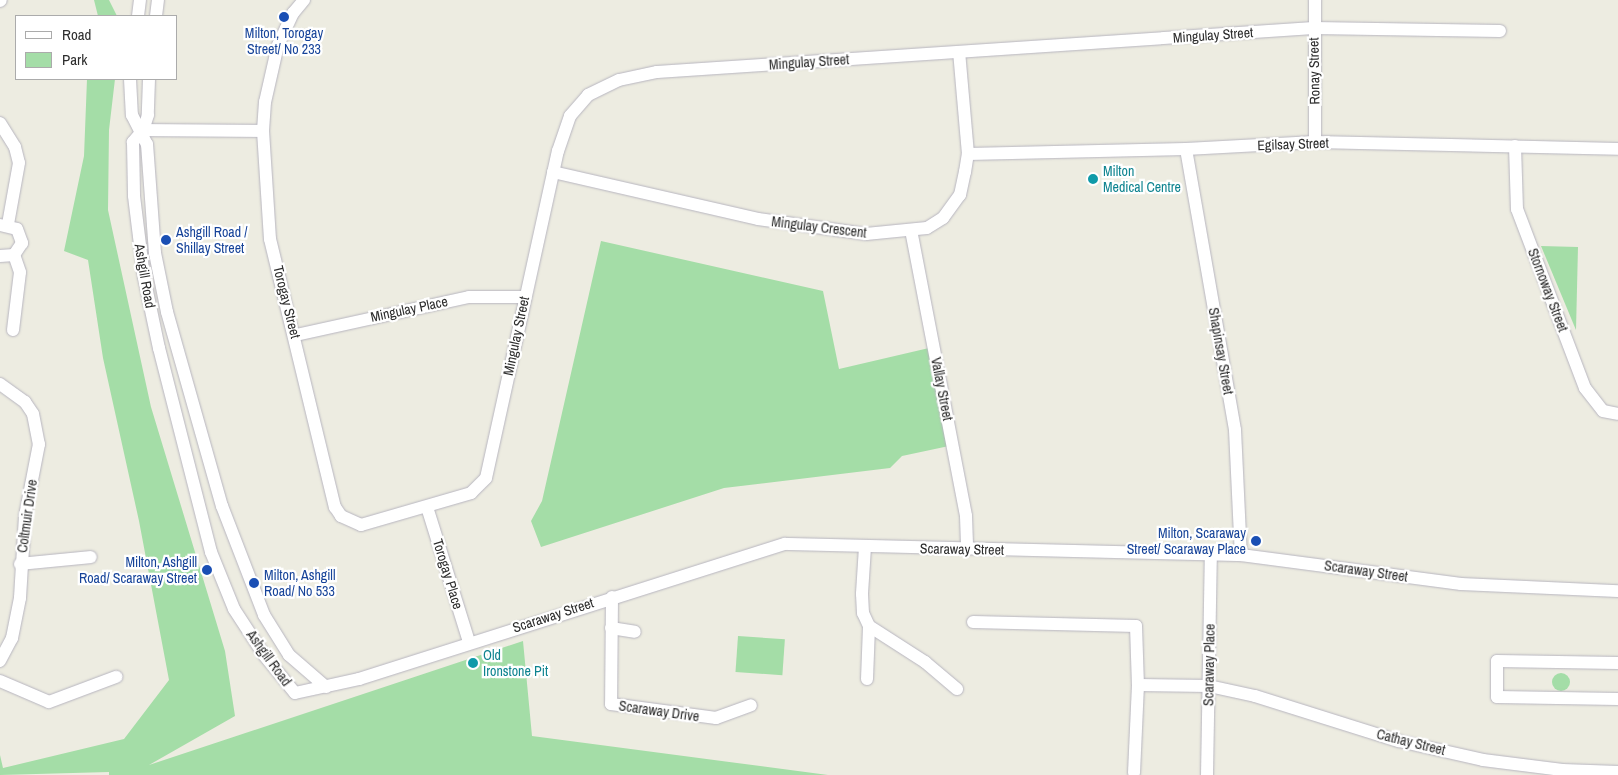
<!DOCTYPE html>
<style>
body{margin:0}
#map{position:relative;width:1618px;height:775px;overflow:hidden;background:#edece1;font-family:"Archivo Narrow",sans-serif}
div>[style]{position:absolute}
.green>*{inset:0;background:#a4dda7;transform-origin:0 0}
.round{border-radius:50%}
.roads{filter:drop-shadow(0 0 1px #b7b5bf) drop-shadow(0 0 1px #b7b5bf)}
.street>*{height:12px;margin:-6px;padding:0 6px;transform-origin:6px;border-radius:6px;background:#fff}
.dots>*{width:14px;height:14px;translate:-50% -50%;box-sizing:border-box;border:2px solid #fff;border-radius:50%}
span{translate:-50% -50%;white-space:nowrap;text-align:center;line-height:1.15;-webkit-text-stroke:4.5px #fff;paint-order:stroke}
.transit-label{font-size:14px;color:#164399}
.left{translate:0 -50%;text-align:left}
.right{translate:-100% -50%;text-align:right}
.street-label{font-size:14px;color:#2d2d2d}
.culture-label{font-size:14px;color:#0d838f}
.legend{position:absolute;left:15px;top:15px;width:162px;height:65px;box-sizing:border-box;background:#fff;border:1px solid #ababab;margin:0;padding:6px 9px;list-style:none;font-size:15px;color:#2d2d2d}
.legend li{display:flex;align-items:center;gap:10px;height:25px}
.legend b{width:25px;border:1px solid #ababab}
</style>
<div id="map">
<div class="green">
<i style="clip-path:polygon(94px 0,109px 0,117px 16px,98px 16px)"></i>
<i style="clip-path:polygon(87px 79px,115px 79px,109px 130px,108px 210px,151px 407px,225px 651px,235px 716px,149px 765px,523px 641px,532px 736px,828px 775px,109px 775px,109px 772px,0 775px,0 755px,3px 768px,124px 739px,169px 680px,139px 521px,103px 358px,88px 260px,64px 251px,84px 156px)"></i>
<i style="clip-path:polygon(601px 241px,823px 291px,839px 369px,929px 348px,949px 446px,902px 456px,890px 468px,724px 488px,541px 547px,531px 521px,542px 501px)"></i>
<i style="clip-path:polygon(1541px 246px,1578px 247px,1576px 330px)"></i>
<i style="left:738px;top:636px;width:47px;height:36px;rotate:4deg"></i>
<i class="round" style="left:1552px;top:673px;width:18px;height:18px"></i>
</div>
<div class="roads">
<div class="street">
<i style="left:304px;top:0;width:17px;rotate:130deg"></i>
<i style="left:293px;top:13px;width:35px;rotate:115deg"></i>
<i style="left:278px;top:45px;width:58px;rotate:102.8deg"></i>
<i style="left:265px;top:102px;width:29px;rotate:94deg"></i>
<i style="left:263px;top:131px;width:108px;rotate:86.3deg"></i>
<i style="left:270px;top:239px;width:276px;rotate:76.4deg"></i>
<i style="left:335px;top:507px;width:11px;rotate:56deg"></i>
<i style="left:341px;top:516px;width:22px;rotate:24deg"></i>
<i style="left:361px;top:525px;width:115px;rotate:-16.2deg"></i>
<i style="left:471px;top:493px;width:21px;rotate:-45deg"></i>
<i style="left:486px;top:478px;width:335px;rotate:-77.6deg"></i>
<i style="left:558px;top:151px;width:37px;rotate:-71deg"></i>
<i style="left:570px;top:116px;width:28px;rotate:-49deg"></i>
<i style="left:588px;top:95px;width:34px;rotate:-26deg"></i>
<i style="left:619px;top:80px;width:39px;rotate:-12deg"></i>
<i style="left:657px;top:72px;width:658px;rotate:-3.83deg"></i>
<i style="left:1314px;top:28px;width:186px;rotate:0.9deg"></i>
<i style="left:0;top:1px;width:1px;rotate:-45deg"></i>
<i style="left:138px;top:16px;width:16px;rotate:-83deg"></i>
<i style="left:156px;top:16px;width:16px;rotate:-83deg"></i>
<i style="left:130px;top:79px;width:36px;rotate:87deg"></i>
<i style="left:132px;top:115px;width:33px;rotate:63deg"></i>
<i style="left:147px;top:144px;width:109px;rotate:85.8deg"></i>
<i style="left:155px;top:253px;width:60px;rotate:78.5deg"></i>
<i style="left:167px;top:312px;width:202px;rotate:74.2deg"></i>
<i style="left:222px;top:506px;width:117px;rotate:68.9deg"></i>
<i style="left:264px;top:615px;width:47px;rotate:58deg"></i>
<i style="left:289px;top:655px;width:49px;rotate:40.9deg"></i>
<i style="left:149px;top:79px;width:36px;rotate:92deg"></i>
<i style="left:148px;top:115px;width:16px;rotate:108deg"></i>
<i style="left:143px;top:130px;width:16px;rotate:130deg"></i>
<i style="left:133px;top:142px;width:54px;rotate:88.9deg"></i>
<i style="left:134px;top:196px;width:82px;rotate:83deg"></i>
<i style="left:144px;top:277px;width:73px;rotate:78.1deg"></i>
<i style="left:159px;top:348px;width:211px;rotate:75.7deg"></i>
<i style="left:211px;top:552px;width:61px;rotate:68deg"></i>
<i style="left:234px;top:609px;width:55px;rotate:56.9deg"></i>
<i style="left:264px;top:655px;width:49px;rotate:50.8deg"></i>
<i style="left:295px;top:693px;width:66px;rotate:-12.3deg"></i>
<i style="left:359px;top:679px;width:447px;rotate:-17.6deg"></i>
<i style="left:785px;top:544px;width:456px;rotate:1.4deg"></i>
<i style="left:1241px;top:555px;width:222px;rotate:7.5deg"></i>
<i style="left:1461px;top:584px;width:157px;rotate:2.6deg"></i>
<i style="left:0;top:123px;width:28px;rotate:58deg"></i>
<i style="left:15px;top:147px;width:16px;rotate:76deg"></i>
<i style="left:19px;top:163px;width:62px;rotate:100.2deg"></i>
<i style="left:143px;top:130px;width:120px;rotate:0.5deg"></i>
<i style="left:1315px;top:142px;width:142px;rotate:-90deg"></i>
<i style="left:1515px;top:146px;width:63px;rotate:88.2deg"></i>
<i style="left:1517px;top:209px;width:191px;rotate:69.2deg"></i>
<i style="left:1585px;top:388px;width:29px;rotate:52deg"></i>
<i style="left:1603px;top:411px;width:15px;rotate:11deg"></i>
<i style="left:1186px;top:149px;width:285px;rotate:80.1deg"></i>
<i style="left:1235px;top:430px;width:125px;rotate:87.3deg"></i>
<i style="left:968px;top:154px;width:218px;rotate:-1.3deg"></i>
<i style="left:1186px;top:149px;width:129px;rotate:-3.1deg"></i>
<i style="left:1315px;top:142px;width:303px;rotate:1.3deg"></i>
<i style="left:553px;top:172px;width:210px;rotate:12.9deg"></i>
<i style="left:758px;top:219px;width:109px;rotate:7.9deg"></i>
<i style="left:866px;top:234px;width:61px;rotate:-5.6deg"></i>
<i style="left:927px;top:228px;width:19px;rotate:-32deg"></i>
<i style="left:943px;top:218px;width:29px;rotate:-54deg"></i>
<i style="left:960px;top:195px;width:24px;rotate:-78deg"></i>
<i style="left:965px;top:172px;width:18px;rotate:-81deg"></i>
<i style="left:968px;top:154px;width:102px;rotate:-95deg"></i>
<i style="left:0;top:225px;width:17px;rotate:13deg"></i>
<i style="left:17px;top:229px;width:15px;rotate:70deg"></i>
<i style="left:22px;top:243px;width:14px;rotate:124deg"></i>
<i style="left:14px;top:255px;width:14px;rotate:176deg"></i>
<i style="left:911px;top:230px;width:291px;rotate:79.1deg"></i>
<i style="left:966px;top:516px;width:33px;rotate:88deg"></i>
<i style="left:13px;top:330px;width:58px;rotate:-83.1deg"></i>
<i style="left:20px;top:272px;width:18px;rotate:-109deg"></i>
<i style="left:296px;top:335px;width:177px;rotate:-12.4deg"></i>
<i style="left:469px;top:297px;width:55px"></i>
<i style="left:0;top:384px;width:31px;rotate:36deg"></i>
<i style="left:25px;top:402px;width:14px;rotate:56deg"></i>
<i style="left:33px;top:414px;width:31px;rotate:79deg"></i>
<i style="left:39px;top:444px;width:73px;rotate:101deg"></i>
<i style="left:25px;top:516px;width:82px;rotate:93.5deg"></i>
<i style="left:20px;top:598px;width:41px;rotate:101.3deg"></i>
<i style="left:12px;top:638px;width:26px;rotate:118deg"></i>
<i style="left:427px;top:507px;width:141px;rotate:72.7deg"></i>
<i style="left:865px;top:547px;width:47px;rotate:93.7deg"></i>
<i style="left:862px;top:594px;width:19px;rotate:87deg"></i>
<i style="left:863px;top:613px;width:14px;rotate:65deg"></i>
<i style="left:869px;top:626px;width:67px;rotate:32.7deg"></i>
<i style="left:925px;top:662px;width:42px;rotate:40.2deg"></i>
<i style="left:20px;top:564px;width:71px;rotate:-5.6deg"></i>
<i style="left:612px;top:597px;width:107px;rotate:90.5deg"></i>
<i style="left:611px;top:704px;width:106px;rotate:7.6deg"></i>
<i style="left:716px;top:718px;width:37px;rotate:-20deg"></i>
<i style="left:973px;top:622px;width:163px;rotate:1.4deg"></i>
<i style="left:1136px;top:626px;width:59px;rotate:88.1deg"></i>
<i style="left:1138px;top:685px;width:71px;rotate:0.8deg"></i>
<i style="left:1209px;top:686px;width:47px;rotate:12.3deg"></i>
<i style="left:1255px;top:696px;width:151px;rotate:17.4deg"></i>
<i style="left:1399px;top:741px;width:86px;rotate:12.7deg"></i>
<i style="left:1483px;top:760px;width:80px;rotate:7.2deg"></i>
<i style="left:1562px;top:770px;width:56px;rotate:2deg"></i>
<i style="left:611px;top:628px;width:24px;rotate:9deg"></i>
<i style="left:1618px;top:663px;width:121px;rotate:-179.1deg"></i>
<i style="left:1497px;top:661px;width:36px;rotate:90deg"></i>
<i style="left:1497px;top:697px;width:121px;rotate:0.9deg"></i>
<i style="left:867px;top:679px;width:53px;rotate:-87.8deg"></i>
<i style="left:0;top:681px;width:53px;rotate:23.2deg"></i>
<i style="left:49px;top:702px;width:72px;rotate:-20.5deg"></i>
<i style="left:1134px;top:773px;width:88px;rotate:-87.4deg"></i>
<i style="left:1207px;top:775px;width:219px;rotate:-89deg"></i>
</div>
</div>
<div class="dots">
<i style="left:284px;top:17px;background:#1a4fb4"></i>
<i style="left:1093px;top:179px;background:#0f9aa8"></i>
<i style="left:166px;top:240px;background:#1a4fb4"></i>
<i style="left:1256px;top:541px;background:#1a4fb4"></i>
<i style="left:207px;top:570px;background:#1a4fb4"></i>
<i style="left:254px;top:583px;background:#1a4fb4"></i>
<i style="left:473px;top:663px;background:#0f9aa8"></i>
</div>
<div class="transit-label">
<span style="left:284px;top:41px">Milton, Torogay<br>Street/ No 233</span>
<span class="left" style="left:176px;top:240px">Ashgill Road /<br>Shillay Street</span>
<span class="right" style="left:1246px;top:541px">Milton, Scaraway<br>Street/ Scaraway Place</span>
<span class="right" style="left:197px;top:570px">Milton, Ashgill<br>Road/ Scaraway Street</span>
<span class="left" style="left:264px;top:583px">Milton, Ashgill<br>Road/ No 533</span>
</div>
<div class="street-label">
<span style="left:1213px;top:35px;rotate:-4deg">Mingulay Street</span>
<span style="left:809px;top:62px;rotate:-4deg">Mingulay Street</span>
<span style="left:1314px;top:71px;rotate:-91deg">Ronay Street</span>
<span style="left:1293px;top:144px;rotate:-2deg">Egilsay Street</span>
<span style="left:819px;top:227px;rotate:7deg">Mingulay Crescent</span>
<span style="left:145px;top:276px;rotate:80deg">Ashgill Road</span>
<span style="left:1548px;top:290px;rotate:69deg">Stornoway Street</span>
<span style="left:287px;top:302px;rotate:76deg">Torogay Street</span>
<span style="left:409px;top:309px;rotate:-12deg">Mingulay Place</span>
<span style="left:516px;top:336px;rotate:-78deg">Mingulay Street</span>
<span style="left:1221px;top:351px;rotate:80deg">Shapinsay Street</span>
<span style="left:942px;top:389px;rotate:79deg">Vallay Street</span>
<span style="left:27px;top:516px;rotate:-82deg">Coltmuir Drive</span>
<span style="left:962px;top:549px;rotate:1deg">Scaraway Street</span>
<span style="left:1366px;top:571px;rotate:8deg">Scaraway Street</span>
<span style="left:448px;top:574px;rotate:73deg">Torogay Place</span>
<span style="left:553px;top:615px;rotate:-18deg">Scaraway Street</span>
<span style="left:269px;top:658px;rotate:54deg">Ashgill Road</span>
<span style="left:1209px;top:665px;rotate:-89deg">Scaraway Place</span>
<span style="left:659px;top:711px;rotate:8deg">Scaraway Drive</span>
<span style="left:1411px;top:742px;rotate:14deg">Cathay Street</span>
</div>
<div class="culture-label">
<span class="left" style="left:1103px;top:179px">Milton<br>Medical Centre</span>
<span class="left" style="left:483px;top:663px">Old<br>Ironstone Pit</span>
</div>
<ul class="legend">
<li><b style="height:6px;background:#fff"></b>Road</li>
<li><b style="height:14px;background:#a4dda7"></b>Park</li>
</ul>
</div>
